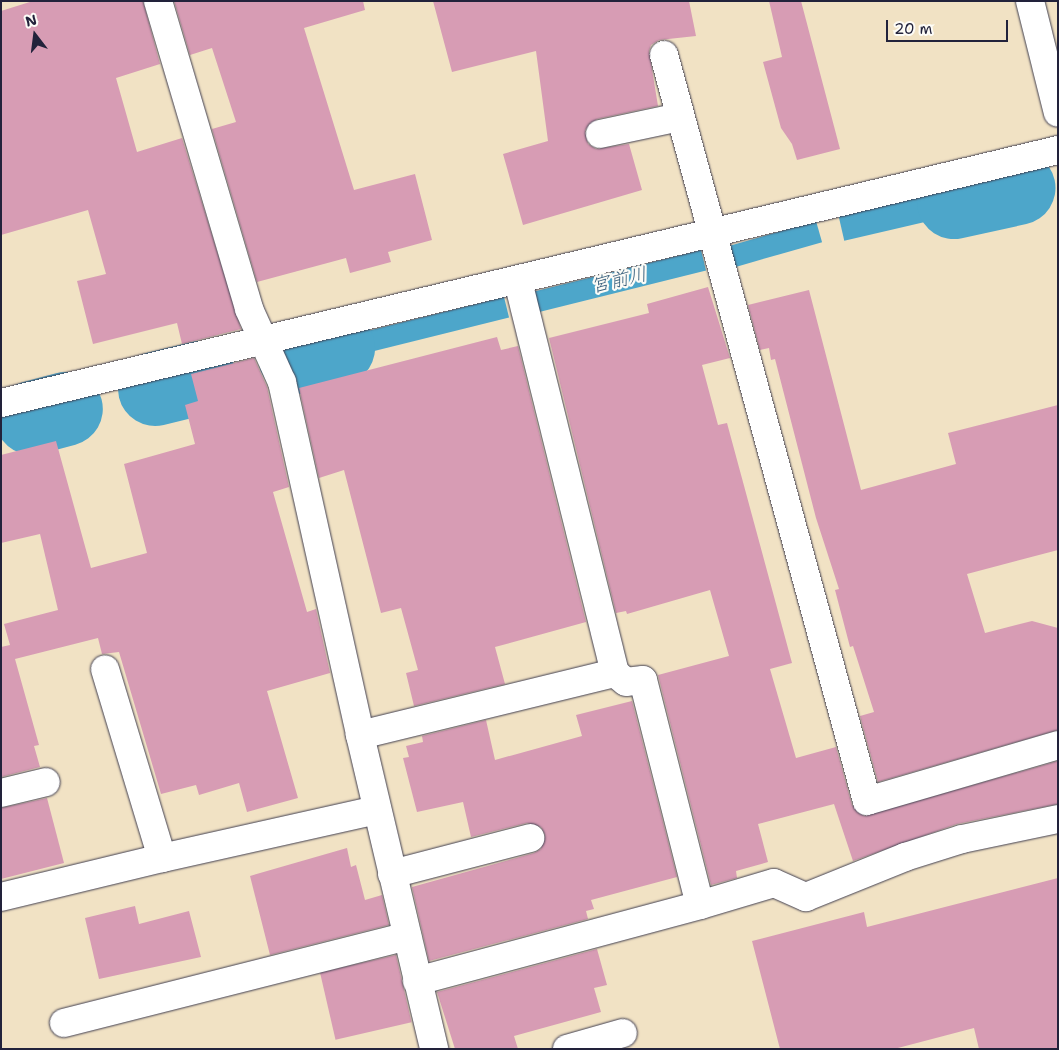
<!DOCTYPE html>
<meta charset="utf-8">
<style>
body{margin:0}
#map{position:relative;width:1059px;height:1050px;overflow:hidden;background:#f1e2c4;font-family:"Shantell Sans","Klee One",sans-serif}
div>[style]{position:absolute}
.water>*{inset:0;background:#4da6ca;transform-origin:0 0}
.river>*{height:74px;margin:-37px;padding:0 37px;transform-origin:37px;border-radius:37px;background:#4da6ca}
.building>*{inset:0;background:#d79cb4;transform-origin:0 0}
.roads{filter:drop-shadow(0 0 1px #413f50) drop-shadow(0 0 1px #413f50)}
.minor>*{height:28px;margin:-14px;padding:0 14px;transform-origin:14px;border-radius:14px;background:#fff}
.major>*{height:28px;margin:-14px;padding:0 14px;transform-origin:14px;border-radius:14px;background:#fff}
span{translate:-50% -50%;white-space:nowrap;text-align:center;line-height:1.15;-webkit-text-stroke:4.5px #fdfcf7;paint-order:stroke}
.water-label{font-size:19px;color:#355d7b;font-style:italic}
.frame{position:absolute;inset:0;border:2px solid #22223b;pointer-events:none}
.north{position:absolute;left:10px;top:10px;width:50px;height:50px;-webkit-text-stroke:4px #fdfcf7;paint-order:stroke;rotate:345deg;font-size:14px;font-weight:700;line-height:20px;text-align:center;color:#22223b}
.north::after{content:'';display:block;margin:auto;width:18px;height:22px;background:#22223b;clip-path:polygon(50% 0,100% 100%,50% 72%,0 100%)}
.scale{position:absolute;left:886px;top:20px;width:122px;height:22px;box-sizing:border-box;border:2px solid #22223b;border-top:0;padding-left:6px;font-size:15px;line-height:18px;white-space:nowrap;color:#22223b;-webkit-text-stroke:4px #fdfcf7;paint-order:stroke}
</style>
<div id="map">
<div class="water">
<i style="left:922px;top:195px;width:27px;height:86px;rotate:77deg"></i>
<i style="left:816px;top:221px;width:22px;height:97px;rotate:74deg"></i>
<i style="left:701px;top:250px;width:21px;height:174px;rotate:76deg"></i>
<i style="left:504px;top:297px;width:21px;height:141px;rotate:76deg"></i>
</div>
<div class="river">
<i style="left:954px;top:202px;width:66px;rotate:-12.3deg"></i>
<i style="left:295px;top:357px;width:44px;rotate:-11.8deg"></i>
<i style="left:155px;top:389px;width:46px;rotate:-13.7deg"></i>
<i style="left:32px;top:418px;width:35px;rotate:-15deg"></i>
</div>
<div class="building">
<i style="clip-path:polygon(33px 1px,143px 1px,160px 64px,116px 78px,137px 152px,182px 138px,241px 329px,182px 344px,177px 323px,93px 344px,77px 281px,106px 274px,88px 210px,1px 235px,1px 11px)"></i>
<i style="clip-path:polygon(174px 1px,363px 1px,365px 10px,304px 28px,354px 190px,415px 174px,432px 240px,388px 252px,391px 262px,350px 273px,346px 258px,257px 282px,212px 129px,236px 122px,212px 48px,190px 55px)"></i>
<i style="clip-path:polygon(433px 1px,689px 1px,696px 36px,659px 40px,651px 45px,649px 51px,658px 106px,597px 119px,585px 130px,588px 144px,596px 149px,629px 144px,642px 190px,523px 225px,503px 154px,548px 141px,536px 51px,452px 72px)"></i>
<i style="clip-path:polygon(769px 1px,801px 1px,840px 149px,797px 160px,792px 144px,781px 128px,763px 62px,782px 57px)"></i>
<i style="clip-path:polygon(708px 287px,730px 358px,702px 365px,718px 425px,727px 423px,792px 663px,770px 669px,796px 758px,836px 747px,852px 805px,864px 816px,1058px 761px,1058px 804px,957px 824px,853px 861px,834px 804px,758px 824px,768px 862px,736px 871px,737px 878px,711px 885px,658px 675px,729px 656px,710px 590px,627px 614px,626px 611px,616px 613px,549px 338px,649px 313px,647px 304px)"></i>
<i style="clip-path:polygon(809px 290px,861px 490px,956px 464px,948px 433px,1058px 405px,1058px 550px,967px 574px,985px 633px,1032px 621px,1058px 628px,1058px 730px,878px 782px,860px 716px,874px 712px,853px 646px,850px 647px,835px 590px,839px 589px,816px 518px,775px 359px,771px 360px,769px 348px,760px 350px,748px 305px)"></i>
<i style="clip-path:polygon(497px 337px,501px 350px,518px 346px,586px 622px,495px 647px,505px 684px,414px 706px,406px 673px,418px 670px,401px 608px,381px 613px,344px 470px,319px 478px,299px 388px)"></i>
<i style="clip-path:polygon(254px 358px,267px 387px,289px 487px,273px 492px,307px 612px,316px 609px,330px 673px,267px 691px,298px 798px,247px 812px,239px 783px,199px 795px,196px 785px,161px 794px,119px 652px,102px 654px,98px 638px,15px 659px,39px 745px,34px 746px,40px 767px,1px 777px,1px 647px,10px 645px,4px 624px,58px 610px,40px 534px,1px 543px,1px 455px,56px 441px,91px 568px,147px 553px,124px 464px,195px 444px,185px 405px,198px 401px,191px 374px)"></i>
<i style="clip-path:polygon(632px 701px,677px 877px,591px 900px,594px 909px,586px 911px,588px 919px,429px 961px,412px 887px,534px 853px,541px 849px,545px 835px,541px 827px,527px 823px,471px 837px,463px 802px,417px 812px,403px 758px,409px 757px,406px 746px,423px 742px,422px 736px,486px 720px,495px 760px,582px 736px,576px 715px)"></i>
<i style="clip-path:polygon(47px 798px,64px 863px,1px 879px,1px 808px)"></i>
<i style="clip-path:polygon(347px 848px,351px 867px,356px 865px,365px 900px,382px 895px,389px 925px,270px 955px,250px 876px)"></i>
<i style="clip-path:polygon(1058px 878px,1058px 1049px,979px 1049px,974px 1028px,894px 1049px,780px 1049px,752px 941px,864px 912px,867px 927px)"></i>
<i style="clip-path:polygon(135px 906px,139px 924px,189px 911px,201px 957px,99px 979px,85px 918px)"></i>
<i style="clip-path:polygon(597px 949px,607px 985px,594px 988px,601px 1012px,514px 1036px,518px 1049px,455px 1049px,437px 992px)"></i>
<i style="left:396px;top:955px;width:69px;height:78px;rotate:77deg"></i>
</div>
<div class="roads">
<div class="minor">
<i style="left:158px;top:1px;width:321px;rotate:73.5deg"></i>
<i style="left:249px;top:309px;width:80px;rotate:65.7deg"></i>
<i style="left:282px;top:382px;width:362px;rotate:77.5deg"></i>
<i style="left:360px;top:735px;width:323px;rotate:76.7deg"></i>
<i style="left:664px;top:55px;width:773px;rotate:74.78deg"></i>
<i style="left:867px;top:801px;width:199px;rotate:-16.3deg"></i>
<i style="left:600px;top:134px;width:82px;rotate:-12deg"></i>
<i style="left:1px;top:403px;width:1087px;rotate:-13.46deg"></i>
<i style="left:615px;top:673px;width:14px;rotate:39deg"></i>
<i style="left:626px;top:682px;width:17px;rotate:-7deg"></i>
<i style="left:643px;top:680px;width:232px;rotate:75.8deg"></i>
<i style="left:700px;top:905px;width:77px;rotate:-16.6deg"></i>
<i style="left:774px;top:883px;width:35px;rotate:24deg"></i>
<i style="left:806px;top:897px;width:107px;rotate:-22deg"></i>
<i style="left:905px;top:857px;width:60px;rotate:-17.5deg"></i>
<i style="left:962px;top:839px;width:98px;rotate:-11.8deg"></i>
<i style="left:360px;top:735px;width:262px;rotate:-13.7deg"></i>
<i style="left:615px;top:673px;width:405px;rotate:-103.9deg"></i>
<i style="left:1px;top:793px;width:46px;rotate:-13.7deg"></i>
<i style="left:162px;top:858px;width:220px;rotate:-12.6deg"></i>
<i style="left:392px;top:874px;width:143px;rotate:-14.6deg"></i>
<i style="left:1px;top:897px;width:166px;rotate:-13.6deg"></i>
<i style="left:162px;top:858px;width:197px;rotate:-106.8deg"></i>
<i style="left:417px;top:981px;width:293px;rotate:-15deg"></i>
<i style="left:64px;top:1023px;width:354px;rotate:-14.2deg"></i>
<i style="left:567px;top:1049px;width:58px;rotate:-15.9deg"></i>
</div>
<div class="major">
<i style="left:1030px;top:1px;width:115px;rotate:76deg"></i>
</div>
</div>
<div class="water-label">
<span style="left:619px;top:280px;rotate:-13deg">宮前川</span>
</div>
<div class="frame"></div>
<div class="north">N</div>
<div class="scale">20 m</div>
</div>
